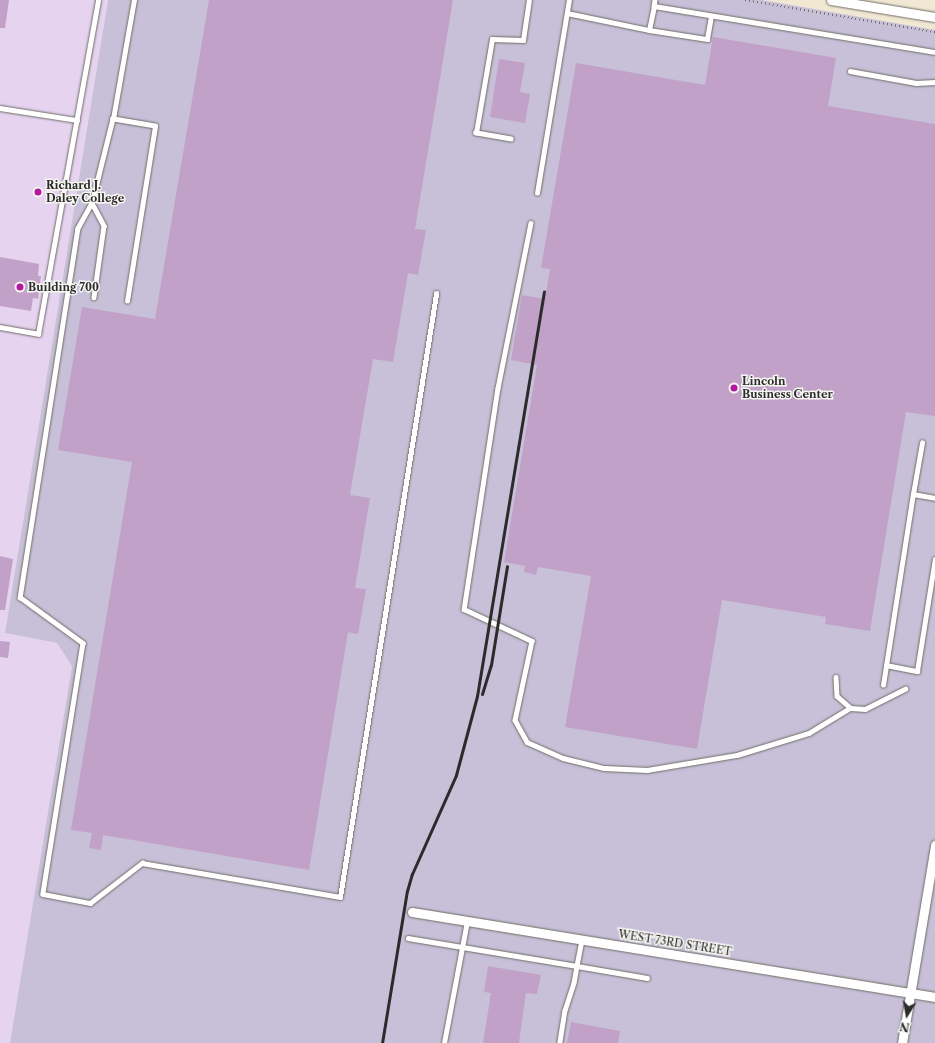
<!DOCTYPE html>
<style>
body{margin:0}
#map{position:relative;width:935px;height:1043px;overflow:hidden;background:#f1e8d4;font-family:"Libre Caslon Text",serif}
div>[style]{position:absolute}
.built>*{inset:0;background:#e5d3f0}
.industrial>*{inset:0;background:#c7c0d8}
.building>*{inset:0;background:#c2a1c8}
.path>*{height:2px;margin-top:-1px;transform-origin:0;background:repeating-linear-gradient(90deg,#706d66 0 1px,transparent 0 4px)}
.roads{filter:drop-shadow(0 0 1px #706d66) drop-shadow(0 0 1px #706d66)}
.service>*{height:4.5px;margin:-2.25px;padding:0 2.25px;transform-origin:2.25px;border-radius:2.25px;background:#fff}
.minor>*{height:9px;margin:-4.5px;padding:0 4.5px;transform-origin:4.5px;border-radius:4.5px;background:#fff}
.rail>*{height:3px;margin:-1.5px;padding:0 1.5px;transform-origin:1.5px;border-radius:1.5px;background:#2b2b2b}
.dots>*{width:11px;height:11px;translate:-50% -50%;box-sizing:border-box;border:2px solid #f6f6f2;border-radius:50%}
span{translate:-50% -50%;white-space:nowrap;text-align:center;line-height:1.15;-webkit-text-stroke:3px #f6f6f2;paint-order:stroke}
.poi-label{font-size:11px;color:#2b2b2b;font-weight:700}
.left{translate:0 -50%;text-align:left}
.street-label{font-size:11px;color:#2b2b2b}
.north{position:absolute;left:887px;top:995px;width:40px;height:40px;-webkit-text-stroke:3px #f6f6f2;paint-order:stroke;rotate:191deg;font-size:11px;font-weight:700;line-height:16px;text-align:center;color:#2b2b2b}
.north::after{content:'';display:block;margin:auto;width:14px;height:18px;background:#2b2b2b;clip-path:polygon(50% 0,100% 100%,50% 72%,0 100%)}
</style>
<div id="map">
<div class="built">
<i style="clip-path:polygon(0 0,108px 0,5px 633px,57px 643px,72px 666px,10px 1043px,0 1043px)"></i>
</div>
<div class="industrial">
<i style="clip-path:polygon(108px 0,762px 0,935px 30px,935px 1043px,10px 1043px,72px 666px,57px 643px,5px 633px)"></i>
</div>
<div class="building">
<i style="clip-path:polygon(0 0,9px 0,5px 28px,0 28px)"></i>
<i style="clip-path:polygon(209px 0,453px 0,415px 229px,426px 230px,418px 275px,408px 273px,393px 362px,373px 359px,350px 495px,370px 498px,355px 588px,366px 589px,358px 634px,348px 632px,309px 870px,103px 835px,101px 850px,89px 848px,92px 833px,71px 830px,132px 462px,58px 450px,82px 307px,155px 319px)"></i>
<i style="clip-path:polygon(713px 37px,836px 58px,828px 106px,935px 124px,935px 416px,906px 412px,870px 631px,825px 624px,826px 617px,722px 600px,697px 749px,565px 727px,591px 576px,538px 567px,536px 575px,524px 572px,525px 566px,504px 562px,537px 365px,511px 360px,522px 295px,545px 299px,550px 269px,541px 268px,576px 63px,705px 85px)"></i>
<i style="clip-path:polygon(499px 59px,525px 63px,520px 92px,530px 94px,525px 123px,490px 117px)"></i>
<i style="clip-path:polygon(0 257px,39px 264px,38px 276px,41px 276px,38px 299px,33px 298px,31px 311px,0 306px)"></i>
<i style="clip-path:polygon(0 556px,13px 559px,5px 610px,0 610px)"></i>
<i style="clip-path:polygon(0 641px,10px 642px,8px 658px,0 657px)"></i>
<i style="clip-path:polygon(488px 966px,541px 975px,537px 994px,526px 993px,519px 1043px,483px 1043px,491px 993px,484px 992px)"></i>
<i style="clip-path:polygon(571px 1022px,620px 1031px,618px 1043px,567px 1043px)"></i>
</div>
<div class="path">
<i style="left:745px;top:0;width:193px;rotate:9.6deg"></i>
</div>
<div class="roads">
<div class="service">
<i style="left:655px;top:0;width:6px;rotate:99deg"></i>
<i style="left:654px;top:6px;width:285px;rotate:9.3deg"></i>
<i style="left:567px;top:13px;width:84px;rotate:11.7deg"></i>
<i style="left:649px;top:30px;width:25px;rotate:-78deg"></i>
<i style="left:649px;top:30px;width:59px;rotate:8.8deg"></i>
<i style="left:707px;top:39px;width:23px;rotate:-80deg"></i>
<i style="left:850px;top:71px;width:67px;rotate:10.3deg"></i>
<i style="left:916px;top:83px;width:19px;rotate:-3deg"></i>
<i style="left:0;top:108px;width:78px;rotate:8.9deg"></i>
<i style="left:113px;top:119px;width:87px;rotate:104deg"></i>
<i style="left:92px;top:203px;width:29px;rotate:119deg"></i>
<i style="left:78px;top:228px;width:374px;rotate:98.9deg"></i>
<i style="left:20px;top:597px;width:78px;rotate:36.1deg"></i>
<i style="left:83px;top:643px;width:254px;rotate:99.1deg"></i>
<i style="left:43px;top:894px;width:48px;rotate:10.8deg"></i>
<i style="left:90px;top:903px;width:66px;rotate:-37.6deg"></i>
<i style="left:142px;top:863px;width:201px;rotate:9.7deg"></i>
<i style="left:340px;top:897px;width:611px;rotate:-80.95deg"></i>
<i style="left:511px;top:139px;width:36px;rotate:-170deg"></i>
<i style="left:476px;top:133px;width:95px;rotate:-80.3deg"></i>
<i style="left:492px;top:39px;width:31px;rotate:2deg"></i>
<i style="left:523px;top:40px;width:40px;rotate:-81.5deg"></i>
<i style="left:537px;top:193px;width:196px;rotate:-80.6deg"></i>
<i style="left:92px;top:203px;width:26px;rotate:62deg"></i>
<i style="left:104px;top:226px;width:72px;rotate:98deg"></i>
<i style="left:531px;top:223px;width:168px;rotate:101.3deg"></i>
<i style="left:498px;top:388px;width:224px;rotate:98.7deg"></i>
<i style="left:464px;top:609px;width:75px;rotate:25.2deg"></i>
<i style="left:532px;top:641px;width:81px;rotate:102.1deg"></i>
<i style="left:515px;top:720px;width:25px;rotate:61deg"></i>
<i style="left:527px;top:742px;width:39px;rotate:24deg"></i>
<i style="left:563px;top:758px;width:42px;rotate:13.7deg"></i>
<i style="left:604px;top:768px;width:43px;rotate:2.7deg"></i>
<i style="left:647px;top:770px;width:91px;rotate:-9.5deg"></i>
<i style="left:737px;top:755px;width:75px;rotate:-17deg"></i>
<i style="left:809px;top:733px;width:48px;rotate:-31.4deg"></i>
<i style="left:127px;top:301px;width:177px;rotate:-80.9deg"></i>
<i style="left:155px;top:126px;width:43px;rotate:-170.5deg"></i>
<i style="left:113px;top:119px;width:121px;rotate:-80deg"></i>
<i style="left:0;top:327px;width:39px;rotate:10deg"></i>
<i style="left:38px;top:334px;width:339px;rotate:-79.8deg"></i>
<i style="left:913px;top:494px;width:52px;rotate:-80deg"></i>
<i style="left:886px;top:665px;width:32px;rotate:11deg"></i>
<i style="left:917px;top:671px;width:113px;rotate:-80.9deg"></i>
<i style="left:836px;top:677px;width:19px;rotate:87deg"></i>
<i style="left:837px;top:696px;width:18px;rotate:41deg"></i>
<i style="left:851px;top:708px;width:14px;rotate:4deg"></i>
<i style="left:865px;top:709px;width:45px;rotate:-26.6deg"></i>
<i style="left:883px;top:685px;width:193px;rotate:-81.1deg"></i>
<i style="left:913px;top:494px;width:22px;rotate:10deg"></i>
<i style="left:408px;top:938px;width:171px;rotate:9.4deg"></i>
<i style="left:577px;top:966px;width:17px;rotate:100deg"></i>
<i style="left:574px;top:983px;width:28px;rotate:108deg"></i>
<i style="left:565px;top:1010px;width:33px;rotate:99deg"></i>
<i style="left:582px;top:940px;width:26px;rotate:101deg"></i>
<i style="left:577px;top:966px;width:71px;rotate:9.7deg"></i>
<i style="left:444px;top:1043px;width:124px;rotate:-79.3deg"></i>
</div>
<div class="minor">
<i style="left:831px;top:0;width:105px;rotate:9.3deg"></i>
<i style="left:412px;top:912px;width:530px;rotate:9.23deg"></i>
<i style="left:902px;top:1043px;width:201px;rotate:-80.5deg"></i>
</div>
</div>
<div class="rail">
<i style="left:482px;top:694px;width:30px;rotate:-73deg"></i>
<i style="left:491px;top:665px;width:100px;rotate:-80.8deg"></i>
<i style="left:382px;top:1043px;width:154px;rotate:-80.7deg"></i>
<i style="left:407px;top:891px;width:18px;rotate:-74deg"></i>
<i style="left:412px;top:874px;width:108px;rotate:-66deg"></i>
<i style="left:456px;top:775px;width:82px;rotate:-75.1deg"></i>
<i style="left:477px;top:696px;width:410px;rotate:-80.6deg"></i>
</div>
<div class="dots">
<i style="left:38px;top:192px;background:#b5179e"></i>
<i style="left:20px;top:287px;background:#b5179e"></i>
<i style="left:734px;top:388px;background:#b5179e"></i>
</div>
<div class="poi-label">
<span class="left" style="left:46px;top:192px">Richard J.<br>Daley College</span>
<span class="left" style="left:28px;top:287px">Building 700</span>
<span class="left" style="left:742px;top:388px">Lincoln<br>Business Center</span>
</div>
<div class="street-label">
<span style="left:675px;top:943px;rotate:9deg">WEST 73RD STREET</span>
</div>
<div class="north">N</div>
</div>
